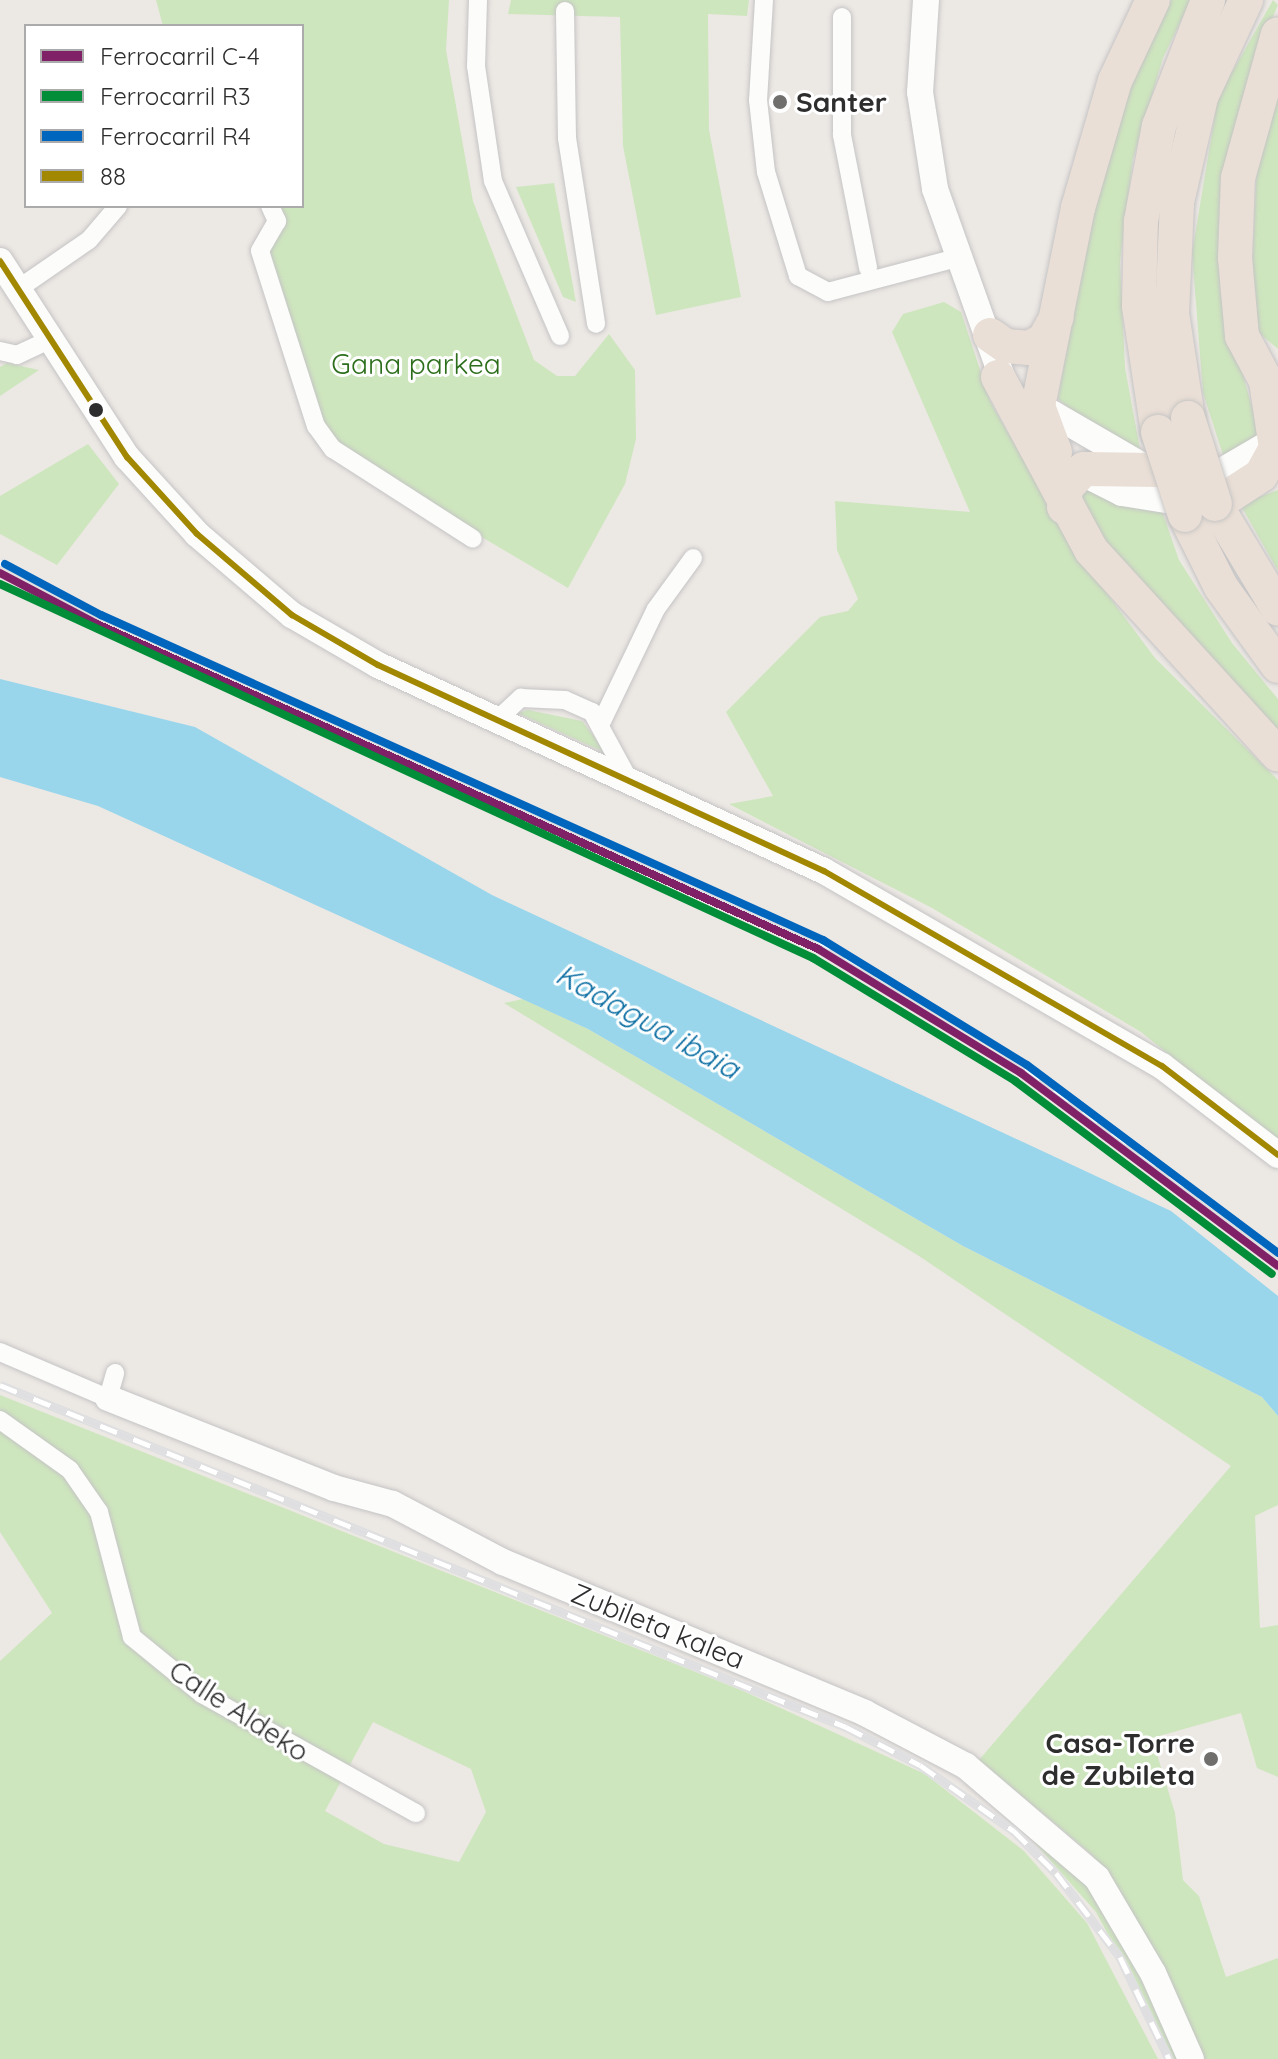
<!DOCTYPE html>
<style>
body{margin:0}
#map{position:relative;width:1278px;height:2059px;overflow:hidden;background:#ece8e4;font-family:Quicksand,sans-serif}
div>[style]{position:absolute}
.green>*{inset:0;background:#cee6be}
.water>*{inset:0;background:#99d6ec}
.roads{filter:drop-shadow(0 0 2px #c5c4c5) drop-shadow(0 0 2px #c5c4c5)}
.street>*{height:18px;margin:-9px;padding:0 9px;transform-origin:9px;border-radius:9px;background:#fcfcfb}
.secondary>*{height:26px;margin:-13px;padding:0 13px;transform-origin:13px;border-radius:13px;background:#fcfcfb}
.highway>*{height:34px;margin:-17px;padding:0 17px;transform-origin:17px;border-radius:17px;background:#eadfd6}
.rail>*{height:9px;margin-top:-4.5px;transform-origin:0;background:repeating-linear-gradient(90deg,#fff 0 18px,#dfdfe1 0 36px);box-sizing:border-box;border-block:2px solid #dfdfe1}
.bridges{filter:drop-shadow(0 0 2px #c6c5c4) drop-shadow(0 0 2px #c6c5c4)}
.highway-bridge>*{height:34px;margin:-17px;padding:0 17px;transform-origin:17px;border-radius:17px;background:#eadfd6}
.bus-1>*{height:6px;margin:-3px;padding:0 3px;transform-origin:3px;border-radius:3px;background:#a28701}
.rail-1>*{height:8px;margin:-4px;padding:0 4px;transform-origin:4px;border-radius:4px;background:#802168}
.rail-2>*{height:8px;margin:-4px;padding:0 4px;transform-origin:4px;border-radius:4px;background:#028d38}
.rail-3>*{height:8px;margin:-4px;padding:0 4px;transform-origin:4px;border-radius:4px;background:#0065bd}
.dots>*{width:22px;height:22px;translate:-50% -50%;box-sizing:border-box;border:4px solid #fff;border-radius:50%}
span{translate:-50% -50%;white-space:nowrap;text-align:center;line-height:1.15;-webkit-text-stroke:6px #fff;paint-order:stroke}
.poi-label{font-size:28px;color:#2e2e2e;font-weight:700}
.left{translate:0 -50%;text-align:left}
.right{translate:-100% -50%;text-align:right}
.park-label{font-size:28px;color:#2c6e1b}
.street-label{font-size:28px;color:#2e2e2e}
.water-label{font-size:30px;color:#0d6fa3;font-style:italic}
.legend{position:absolute;left:24px;top:24px;width:280px;height:184px;box-sizing:border-box;background:#fff;border:2px solid #ababab;margin:0;padding:10px 14px;list-style:none;font-size:24px;color:#2e2e2e}
.legend li{display:flex;align-items:center;gap:16px;height:40px}
.legend b{width:40px;border:2px solid #ababab}
</style>
<div id="map">
<div class="green">
<i style="clip-path:polygon(156px 0,449px 0,446px 50px,473px 201px,534px 360px,557px 376px,575px 376px,609px 334px,635px 370px,636px 439px,625px 484px,568px 588px,333px 449px,260px 251px,270px 206px,302px 206px,302px 26px,163px 26px)"></i>
<i style="clip-path:polygon(511px 0,749px 0,747px 16px,708px 14px,709px 130px,741px 297px,656px 315px,623px 146px,620px 17px,508px 14px)"></i>
<i style="clip-path:polygon(1171px 0,1191px 0,1163px 58px,1133px 159px,1120px 262px,1125px 368px,1140px 449px,1113px 445px,1058px 399px,1103px 141px)"></i>
<i style="clip-path:polygon(1273px 0,1278px 5px,1254px 60px,1227px 172px,1220px 292px,1260px 436px,1224px 458px,1203px 393px,1192px 253px,1218px 97px)"></i>
<i style="clip-path:polygon(1278px 81px,1278px 349px,1259px 333px,1251px 301px,1257px 159px)"></i>
<i style="clip-path:polygon(554px 183px,576px 302px,563px 297px,516px 187px)"></i>
<i style="clip-path:polygon(944px 302px,961px 312px,991px 403px,1076px 552px,1155px 658px,1278px 780px,1278px 1143px,1141px 1032px,932px 908px,729px 804px,773px 796px,726px 712px,820px 617px,848px 611px,858px 599px,837px 550px,835px 501px,970px 512px,892px 332px,903px 314px)"></i>
<i style="clip-path:polygon(7px 363px,39px 370px,0 396px,0 367px)"></i>
<i style="clip-path:polygon(88px 444px,119px 484px,57px 565px,0 534px,0 496px)"></i>
<i style="clip-path:polygon(1081px 480px,1162px 511px,1179px 560px,1232px 643px,1278px 699px,1278px 737px,1115px 567px,1074px 491px)"></i>
<i style="clip-path:polygon(1278px 490px,1278px 571px,1240px 504px)"></i>
<i style="clip-path:polygon(528px 710px,582px 721px,608px 754px,518px 713px)"></i>
<i style="clip-path:polygon(523px 999px,588px 1029px,963px 1246px,1262px 1397px,1278px 1416px,1278px 1505px,1255px 1516px,1260px 1628px,1278px 1625px,1278px 1777px,1257px 1768px,1241px 1713px,1152px 1738px,1175px 1813px,1183px 1880px,1199px 1896px,1226px 1977px,1278px 1958px,1278px 2059px,1198px 2059px,1119px 1893px,1091px 1854px,979px 1760px,1231px 1466px,919px 1256px,504px 1003px)"></i>
<i style="clip-path:polygon(evenodd,0 1395px,741px 1690px,925px 1774px,1024px 1851px,1087px 1923px,1158px 2059px,0 2059px,0 1661px,52px 1613px,0 1532px,0 1395px,373px 1722px,471px 1769px,486px 1812px,459px 1862px,384px 1844px,325px 1811px,373px 1722px)"></i>
<i style="clip-path:polygon(965px 1774px,1071px 1861px,1118px 1927px,1183px 2059px,1174px 2059px,1096px 1912px,1017px 1823px,961px 1779px)"></i>
</div>
<div class="water">
<i style="clip-path:polygon(0 679px,195px 727px,492px 895px,1171px 1211px,1278px 1296px,1278px 1416px,1262px 1397px,963px 1246px,588px 1029px,98px 806px,0 777px)"></i>
</div>
<div class="roads">
<div class="street">
<i style="left:478px;top:0;width:66px;rotate:91.7deg"></i>
<i style="left:476px;top:66px;width:116px;rotate:81.6deg"></i>
<i style="left:493px;top:181px;width:169px;rotate:66.6deg"></i>
<i style="left:764px;top:0;width:100px;rotate:93.4deg"></i>
<i style="left:758px;top:100px;width:72px;rotate:83.7deg"></i>
<i style="left:766px;top:172px;width:109px;rotate:72.9deg"></i>
<i style="left:798px;top:276px;width:34px;rotate:28deg"></i>
<i style="left:828px;top:292px;width:133px;rotate:-14.8deg"></i>
<i style="left:565px;top:11px;width:127px;rotate:89.1deg"></i>
<i style="left:567px;top:138px;width:188px;rotate:81.1deg"></i>
<i style="left:842px;top:17px;width:118px;rotate:90deg"></i>
<i style="left:842px;top:135px;width:136px;rotate:78.9deg"></i>
<i style="left:270px;top:206px;width:17px;rotate:65deg"></i>
<i style="left:277px;top:221px;width:34px;rotate:120deg"></i>
<i style="left:260px;top:251px;width:184px;rotate:72.3deg"></i>
<i style="left:316px;top:426px;width:29px;rotate:54deg"></i>
<i style="left:333px;top:449px;width:166px;rotate:32.7deg"></i>
<i style="left:18px;top:289px;width:86px;rotate:-34.6deg"></i>
<i style="left:89px;top:240px;width:45px;rotate:-49.5deg"></i>
<i style="left:0;top:351px;width:17px;rotate:13deg"></i>
<i style="left:17px;top:355px;width:35px;rotate:-25deg"></i>
<i style="left:497px;top:720px;width:33px;rotate:-43deg"></i>
<i style="left:521px;top:698px;width:44px;rotate:2.6deg"></i>
<i style="left:565px;top:700px;width:30px;rotate:24deg"></i>
<i style="left:592px;top:712px;width:80px;rotate:61.5deg"></i>
<i style="left:602px;top:721px;width:124px;rotate:-64.3deg"></i>
<i style="left:656px;top:609px;width:63px;rotate:-54deg"></i>
<i style="left:0;top:1352px;width:117px;rotate:23.1deg"></i>
<i style="left:108px;top:1398px;width:26px;rotate:-74deg"></i>
<i style="left:0;top:1420px;width:86px;rotate:35.5deg"></i>
<i style="left:70px;top:1470px;width:51px;rotate:55.4deg"></i>
<i style="left:99px;top:1512px;width:129px;rotate:75.2deg"></i>
<i style="left:132px;top:1637px;width:90px;rotate:39.2deg"></i>
<i style="left:202px;top:1694px;width:245px;rotate:29.1deg"></i>
</div>
<div class="secondary">
<i style="left:926px;top:0;width:92px;rotate:93.7deg"></i>
<i style="left:920px;top:92px;width:98px;rotate:81.2deg"></i>
<i style="left:935px;top:189px;width:218px;rotate:70.4deg"></i>
<i style="left:0;top:261px;width:234px;rotate:57.1deg"></i>
<i style="left:127px;top:457px;width:104px;rotate:47.7deg"></i>
<i style="left:197px;top:534px;width:125px;rotate:40.5deg"></i>
<i style="left:292px;top:615px;width:99px;rotate:30.2deg"></i>
<i style="left:378px;top:665px;width:491px;rotate:24.8deg"></i>
<i style="left:824px;top:871px;width:390px;rotate:30deg"></i>
<i style="left:1162px;top:1066px;width:146px;rotate:37.5deg"></i>
<i style="left:1036px;top:404px;width:124px;rotate:30.1deg"></i>
<i style="left:1076px;top:470px;width:51px;rotate:26.6deg"></i>
<i style="left:1122px;top:493px;width:77px;rotate:9deg"></i>
<i style="left:1189px;top:476px;width:31px;rotate:-7deg"></i>
<i style="left:1220px;top:472px;width:67px;rotate:-30.4deg"></i>
<i style="left:108px;top:1398px;width:243px;rotate:21.7deg"></i>
<i style="left:334px;top:1488px;width:61px;rotate:15.2deg"></i>
<i style="left:393px;top:1504px;width:124px;rotate:27.8deg"></i>
<i style="left:503px;top:1562px;width:392px;rotate:22.6deg"></i>
<i style="left:865px;top:1713px;width:114px;rotate:27.7deg"></i>
<i style="left:966px;top:1766px;width:172px;rotate:40.5deg"></i>
<i style="left:1097px;top:1878px;width:110px;rotate:59.5deg"></i>
<i style="left:1153px;top:1973px;width:94px;rotate:66.2deg"></i>
</div>
<div class="highway">
<i style="left:990px;top:335px;width:19px;rotate:35deg"></i>
<i style="left:1006px;top:346px;width:23px;rotate:5deg"></i>
<i style="left:1029px;top:348px;width:17px;rotate:-28deg"></i>
<i style="left:1044px;top:340px;width:26px;rotate:-61deg"></i>
<i style="left:998px;top:377px;width:196px;rotate:61.7deg"></i>
<i style="left:1091px;top:550px;width:277px;rotate:47.6deg"></i>
<i style="left:1188px;top:418px;width:106px;rotate:-98.7deg"></i>
<i style="left:1172px;top:313px;width:111px;rotate:-87.4deg"></i>
<i style="left:1177px;top:202px;width:108px;rotate:-77.1deg"></i>
<i style="left:1201px;top:97px;width:107px;rotate:-65.1deg"></i>
<i style="left:1158px;top:432px;width:127px;rotate:-98.6deg"></i>
<i style="left:1139px;top:306px;width:85px;rotate:-88.7deg"></i>
<i style="left:1141px;top:221px;width:97px;rotate:-79.3deg"></i>
<i style="left:1159px;top:126px;width:135px;rotate:-68.7deg"></i>
<i style="left:1055px;top:452px;width:49px;rotate:-110.3deg"></i>
<i style="left:1038px;top:406px;width:202px;rotate:-78.6deg"></i>
<i style="left:1078px;top:208px;width:132px;rotate:-73.8deg"></i>
<i style="left:1115px;top:81px;width:89px;rotate:-64.9deg"></i>
<i style="left:1229px;top:496px;width:38px;rotate:-33deg"></i>
<i style="left:1261px;top:475px;width:31px;rotate:-61deg"></i>
<i style="left:1276px;top:448px;width:68px;rotate:-98.5deg"></i>
<i style="left:1266px;top:381px;width:51px;rotate:-118.1deg"></i>
<i style="left:1242px;top:336px;width:78px;rotate:-95.1deg"></i>
<i style="left:1235px;top:258px;width:80px;rotate:-87.9deg"></i>
<i style="left:1238px;top:178px;width:149px;rotate:-74.5deg"></i>
<i style="left:1215px;top:504px;width:122px;rotate:59deg"></i>
<i style="left:1064px;top:507px;width:19px;rotate:-84deg"></i>
<i style="left:1066px;top:488px;width:26px;rotate:-47deg"></i>
<i style="left:1084px;top:469px;width:73px;rotate:0.8deg"></i>
<i style="left:1185px;top:515px;width:80px;rotate:63.4deg"></i>
<i style="left:1221px;top:587px;width:97px;rotate:54.2deg"></i>
</div>
</div>
<div class="rail">
<i style="left:0;top:562px;width:109px;rotate:28deg"></i>
<i style="left:96px;top:613px;width:789px;rotate:24.32deg"></i>
<i style="left:815px;top:938px;width:212px;rotate:30.7deg"></i>
<i style="left:997px;top:1046px;width:350px;rotate:36.5deg"></i>
<i style="left:0;top:1385px;width:913px;rotate:22.01deg"></i>
<i style="left:846px;top:1727px;width:83px;rotate:27.2deg"></i>
<i style="left:920px;top:1765px;width:115px;rotate:35.1deg"></i>
<i style="left:1014px;top:1831px;width:59px;rotate:45deg"></i>
<i style="left:1056px;top:1873px;width:106px;rotate:52.7deg"></i>
<i style="left:1120px;top:1957px;width:113px;rotate:64.3deg"></i>
</div>
<div class="bridges">
<div class="highway-bridge">
<i style="left:1188px;top:418px;width:90px;rotate:72.6deg"></i>
<i style="left:1158px;top:432px;width:87px;rotate:72deg"></i>
</div>
</div>
<div class="bus-1">
<i style="left:0;top:261px;width:234px;rotate:57.1deg"></i>
<i style="left:127px;top:457px;width:104px;rotate:47.7deg"></i>
<i style="left:197px;top:534px;width:125px;rotate:40.5deg"></i>
<i style="left:292px;top:615px;width:99px;rotate:30.2deg"></i>
<i style="left:378px;top:665px;width:491px;rotate:24.8deg"></i>
<i style="left:824px;top:871px;width:390px;rotate:30deg"></i>
<i style="left:1162px;top:1066px;width:146px;rotate:37.5deg"></i>
</div>
<div class="rail-1">
<i style="left:0;top:573px;width:110px;rotate:27.7deg"></i>
<i style="left:97px;top:624px;width:791px;rotate:24.26deg"></i>
<i style="left:818px;top:949px;width:238px;rotate:31.4deg"></i>
<i style="left:1021px;top:1073px;width:321px;rotate:36.9deg"></i>
</div>
<div class="rail-2">
<i style="left:0;top:584px;width:895px;rotate:24.7deg"></i>
<i style="left:813px;top:958px;width:237px;rotate:31.3deg"></i>
<i style="left:1015px;top:1081px;width:321px;rotate:36.9deg"></i>
</div>
<div class="rail-3">
<i style="left:5px;top:564px;width:109px;rotate:28deg"></i>
<i style="left:101px;top:615px;width:792px;rotate:24.23deg"></i>
<i style="left:823px;top:940px;width:239px;rotate:31.5deg"></i>
<i style="left:1027px;top:1065px;width:314px;rotate:36.8deg"></i>
</div>
<div class="dots">
<i style="left:780px;top:102px;background:#706f6e"></i>
<i style="left:96px;top:410px;background:#2e2e2e"></i>
<i style="left:1211px;top:1759px;background:#706f6e"></i>
</div>
<div class="poi-label">
<span class="left" style="left:796px;top:102px">Santer</span>
<span class="right" style="left:1195px;top:1759px">Casa-Torre<br>de Zubileta</span>
</div>
<div class="park-label">
<span style="left:416px;top:364px">Gana parkea</span>
</div>
<div class="street-label">
<span style="left:658px;top:1626px;rotate:22deg">Zubileta kalea</span>
<span style="left:239px;top:1711px;rotate:33deg">Calle Aldeko</span>
</div>
<div class="water-label">
<span style="left:648px;top:1021px;rotate:29deg">Kadagua ibaia</span>
</div>
<ul class="legend">
<li><b style="height:10px;background:#802168"></b>Ferrocarril C-4</li>
<li><b style="height:10px;background:#028d38"></b>Ferrocarril R3</li>
<li><b style="height:10px;background:#0065bd"></b>Ferrocarril R4</li>
<li><b style="height:10px;background:#a28701"></b>88</li>
</ul>
</div>
